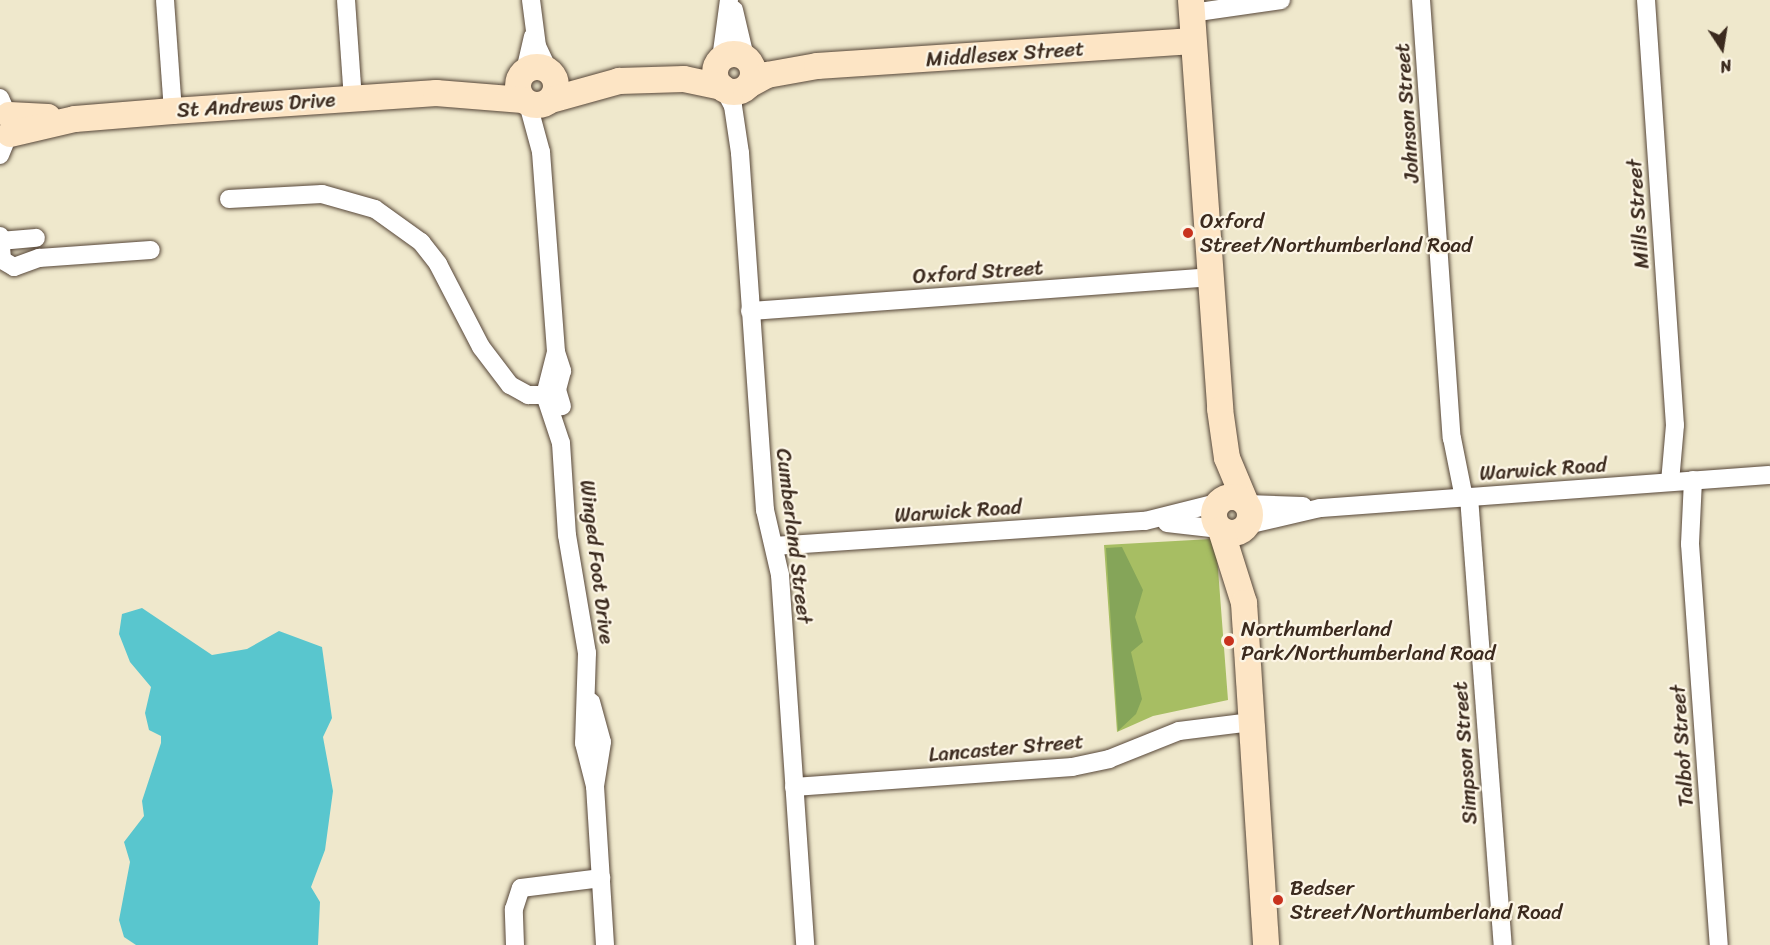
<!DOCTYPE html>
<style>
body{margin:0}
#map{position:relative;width:1770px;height:945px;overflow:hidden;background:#efe8cc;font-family:Sriracha,sans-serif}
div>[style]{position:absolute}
.green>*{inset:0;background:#a7be63}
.forest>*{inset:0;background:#85a559}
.water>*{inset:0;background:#59c6ce}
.roads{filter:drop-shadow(0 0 2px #564638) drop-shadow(0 0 2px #564638)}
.street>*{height:18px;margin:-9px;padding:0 9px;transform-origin:9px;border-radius:9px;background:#fff}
.secondary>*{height:26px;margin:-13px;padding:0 13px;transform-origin:13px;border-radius:13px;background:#fde5c5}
.secondary>.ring{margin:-13px;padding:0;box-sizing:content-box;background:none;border:26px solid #fde5c5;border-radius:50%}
.dots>*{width:16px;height:16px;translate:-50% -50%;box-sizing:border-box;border:3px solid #fcf5e5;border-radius:50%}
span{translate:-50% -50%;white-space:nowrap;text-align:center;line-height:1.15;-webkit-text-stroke:4.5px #fcf5e5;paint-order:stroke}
.street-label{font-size:21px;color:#3b2a1e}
.poi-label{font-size:21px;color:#3b2a1e}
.left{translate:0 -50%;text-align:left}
.north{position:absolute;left:1692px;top:18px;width:60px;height:60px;-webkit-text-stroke:4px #fcf5e5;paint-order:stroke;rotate:168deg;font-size:16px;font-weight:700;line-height:24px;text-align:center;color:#3b2a1e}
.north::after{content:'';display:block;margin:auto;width:21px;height:27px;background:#3b2a1e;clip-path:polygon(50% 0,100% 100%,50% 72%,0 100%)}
</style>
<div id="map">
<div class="green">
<i style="clip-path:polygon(1211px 539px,1216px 543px,1228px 700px,1153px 716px,1117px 732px,1104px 545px)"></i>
</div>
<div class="forest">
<i style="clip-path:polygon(1122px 547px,1143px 590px,1135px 617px,1143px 642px,1131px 652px,1142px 699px,1136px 714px,1118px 731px,1106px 548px)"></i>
</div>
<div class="water">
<i style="clip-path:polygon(142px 608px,212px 655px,247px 649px,279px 631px,322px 647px,332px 718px,323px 737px,333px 791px,325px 850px,311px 887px,320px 902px,318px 945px,136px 945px,124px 937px,119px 920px,130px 862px,124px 842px,144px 816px,142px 801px,161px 743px,161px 736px,149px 730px,145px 713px,151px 687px,130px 662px,119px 634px,122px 614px)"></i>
</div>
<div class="roads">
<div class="street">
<i style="left:165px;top:0;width:111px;rotate:85.9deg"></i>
<i style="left:346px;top:0;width:99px;rotate:86deg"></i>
<i style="left:531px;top:0;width:46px;rotate:82.6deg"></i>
<i style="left:537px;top:46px;width:26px;rotate:65deg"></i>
<i style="left:1421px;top:0;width:439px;rotate:86deg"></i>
<i style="left:1452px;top:438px;width:61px;rotate:78.7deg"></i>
<i style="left:1646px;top:0;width:426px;rotate:86.1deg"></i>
<i style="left:1675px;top:425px;width:57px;rotate:95deg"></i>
<i style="left:734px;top:10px;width:48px;rotate:76.8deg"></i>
<i style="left:1191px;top:13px;width:91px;rotate:-8.2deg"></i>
<i style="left:721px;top:59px;width:60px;rotate:-82.3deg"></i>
<i style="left:525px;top:71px;width:35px;rotate:-77deg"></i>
<i style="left:724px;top:89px;width:19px;rotate:62deg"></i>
<i style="left:733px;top:106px;width:48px;rotate:81.5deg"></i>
<i style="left:740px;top:153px;width:358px;rotate:86deg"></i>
<i style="left:765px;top:510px;width:67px;rotate:77deg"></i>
<i style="left:780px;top:575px;width:371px;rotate:86.1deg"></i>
<i style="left:0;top:98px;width:13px;rotate:67deg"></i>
<i style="left:528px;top:104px;width:50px;rotate:74.8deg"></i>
<i style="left:541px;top:152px;width:201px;rotate:85.7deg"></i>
<i style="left:556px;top:352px;width:20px;rotate:72deg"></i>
<i style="left:562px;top:371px;width:20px;rotate:105deg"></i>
<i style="left:557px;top:390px;width:17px;rotate:73deg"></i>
<i style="left:0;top:155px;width:16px;rotate:-68deg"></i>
<i style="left:229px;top:199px;width:93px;rotate:-3.1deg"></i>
<i style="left:322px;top:194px;width:55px;rotate:15.8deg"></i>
<i style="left:375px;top:209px;width:57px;rotate:35.7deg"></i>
<i style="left:421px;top:242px;width:28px;rotate:52deg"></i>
<i style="left:438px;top:264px;width:93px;rotate:62.6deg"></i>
<i style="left:481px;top:347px;width:48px;rotate:52.7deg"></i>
<i style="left:510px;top:385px;width:21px;rotate:29deg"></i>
<i style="left:528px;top:395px;width:28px"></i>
<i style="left:0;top:236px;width:24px;rotate:85deg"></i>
<i style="left:2px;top:260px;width:14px;rotate:30deg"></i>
<i style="left:14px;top:267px;width:27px;rotate:-20deg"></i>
<i style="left:39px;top:258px;width:112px;rotate:-4.1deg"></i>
<i style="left:0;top:241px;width:36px;rotate:-5deg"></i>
<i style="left:750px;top:311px;width:462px;rotate:-4.2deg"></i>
<i style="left:556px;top:352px;width:44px;rotate:104.3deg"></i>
<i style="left:545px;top:395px;width:51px;rotate:71.6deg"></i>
<i style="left:561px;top:443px;width:92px;rotate:86.3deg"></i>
<i style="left:567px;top:535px;width:120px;rotate:80.4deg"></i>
<i style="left:587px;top:653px;width:90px;rotate:91.9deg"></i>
<i style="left:584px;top:743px;width:44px;rotate:75.7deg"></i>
<i style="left:1693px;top:480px;width:64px;rotate:92.7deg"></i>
<i style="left:1690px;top:544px;width:402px;rotate:85.9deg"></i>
<i style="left:1469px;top:497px;width:449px;rotate:85.7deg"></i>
<i style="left:1247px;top:504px;width:56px;rotate:2deg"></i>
<i style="left:1167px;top:523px;width:53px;rotate:6.5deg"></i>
<i style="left:1247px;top:525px;width:75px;rotate:-13.1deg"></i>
<i style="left:1320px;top:508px;width:451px;rotate:-4.2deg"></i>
<i style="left:774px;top:546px;width:372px;rotate:-3.9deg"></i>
<i style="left:1145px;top:521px;width:74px;rotate:-14deg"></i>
<i style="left:591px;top:702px;width:41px;rotate:74.6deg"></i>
<i style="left:602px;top:742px;width:45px;rotate:99deg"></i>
<i style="left:595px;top:786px;width:159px;rotate:86.4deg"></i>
<i style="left:794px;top:787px;width:279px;rotate:-4.1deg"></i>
<i style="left:1072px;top:767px;width:38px;rotate:-12deg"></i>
<i style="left:1109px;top:759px;width:75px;rotate:-21.8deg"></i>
<i style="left:1179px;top:731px;width:73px;rotate:-7.1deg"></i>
<i style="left:515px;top:945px;width:36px;rotate:-92deg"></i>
<i style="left:514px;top:909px;width:22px;rotate:-72deg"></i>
<i style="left:521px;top:888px;width:81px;rotate:-7.1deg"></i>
</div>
<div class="secondary">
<i style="left:1191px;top:0;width:410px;rotate:85.9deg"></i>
<i style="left:1220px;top:409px;width:49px;rotate:81.9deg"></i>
<i style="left:1227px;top:458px;width:47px;rotate:67.3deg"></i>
<i class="ring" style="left:715px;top:54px;width:12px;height:12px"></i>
<i class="ring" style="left:518px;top:67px;width:12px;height:12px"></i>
<i style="left:749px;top:85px;width:21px;rotate:-29deg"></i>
<i style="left:767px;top:75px;width:51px;rotate:-10.2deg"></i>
<i style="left:817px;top:66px;width:377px;rotate:-3.8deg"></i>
<i style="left:551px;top:100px;width:71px;rotate:-15.6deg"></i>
<i style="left:619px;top:81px;width:65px;rotate:-1.8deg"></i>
<i style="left:684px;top:79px;width:39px;rotate:12deg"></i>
<i style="left:9px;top:115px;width:39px;rotate:3deg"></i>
<i style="left:10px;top:134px;width:67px;rotate:-13deg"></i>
<i style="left:75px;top:119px;width:98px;rotate:-4.7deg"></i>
<i style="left:173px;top:111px;width:264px;rotate:-3.9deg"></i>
<i style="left:436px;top:93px;width:87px;rotate:4.6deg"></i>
<i class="ring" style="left:1214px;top:497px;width:10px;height:10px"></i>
<i style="left:1221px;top:530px;width:77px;rotate:72.5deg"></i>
<i style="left:1244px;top:603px;width:343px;rotate:86.3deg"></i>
</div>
</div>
<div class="dots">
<i style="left:1188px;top:233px;background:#c8321e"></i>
<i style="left:1229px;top:641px;background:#c8321e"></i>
<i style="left:1278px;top:900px;background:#c8321e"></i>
</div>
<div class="street-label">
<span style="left:1005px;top:54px;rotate:-4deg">Middlesex Street</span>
<span style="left:256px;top:105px;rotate:-4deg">St Andrews Drive</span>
<span style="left:1407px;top:113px;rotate:-94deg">Johnson Street</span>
<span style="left:1638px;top:214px;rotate:-94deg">Mills Street</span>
<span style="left:978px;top:272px;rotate:-4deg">Oxford Street</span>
<span style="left:1543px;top:469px;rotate:-4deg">Warwick Road</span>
<span style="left:958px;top:511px;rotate:-4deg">Warwick Road</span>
<span style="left:794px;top:536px;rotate:83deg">Cumberland Street</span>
<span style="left:597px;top:562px;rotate:83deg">Winged Foot Drive</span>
<span style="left:1682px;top:746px;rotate:-94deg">Talbot Street</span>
<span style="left:1006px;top:748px;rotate:-5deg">Lancaster Street</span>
<span style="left:1465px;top:753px;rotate:-94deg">Simpson Street</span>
</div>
<div class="poi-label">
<span class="left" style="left:1200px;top:233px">Oxford<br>Street/Northumberland Road</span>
<span class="left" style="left:1241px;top:641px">Northumberland<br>Park/Northumberland Road</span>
<span class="left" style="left:1290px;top:900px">Bedser<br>Street/Northumberland Road</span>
</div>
<div class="north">N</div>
</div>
